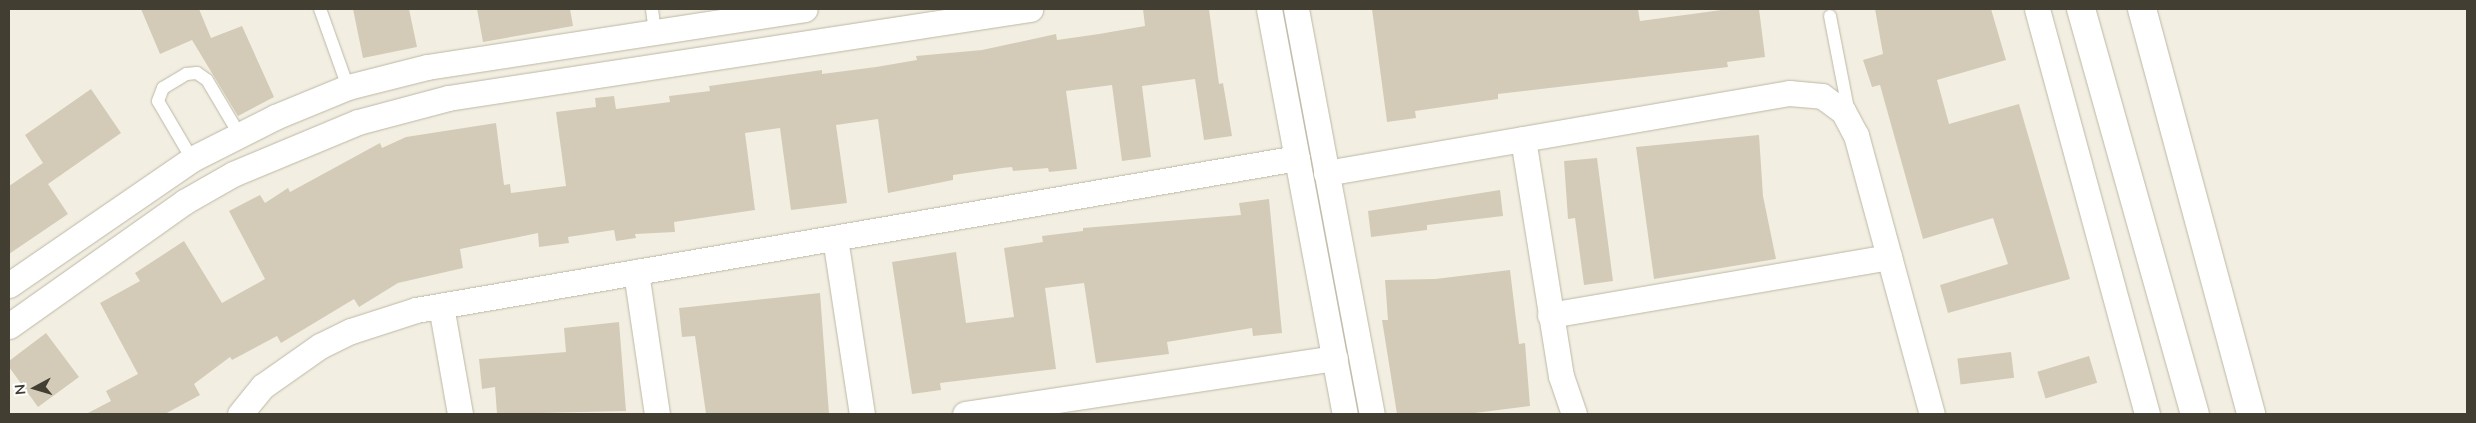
<!DOCTYPE html>
<style>
body{margin:0}
#map{position:relative;width:2476px;height:423px;overflow:hidden;background:#f2efe2;font-family:Mulish,sans-serif}
div>[style]{position:absolute}
.building>*{inset:0;background:#d3cbb7;transform-origin:0 0}
.roads{filter:drop-shadow(0 0 1px #bdb7a4) drop-shadow(0 0 1px #bdb7a4)}
.service>*{height:12px;margin:-6px;padding:0 6px;transform-origin:6px;border-radius:6px;background:#fff}
.minor>*{height:25px;margin:-12.5px;padding:0 12.5px;transform-origin:12.5px;border-radius:12.5px;background:#fff}
.tertiary>*{height:28px;margin:-14px;padding:0 14px;transform-origin:14px;border-radius:14px;background:#fff}
span{translate:-50% -50%;white-space:nowrap;text-align:center;line-height:1.15;-webkit-text-stroke:4px #fff;paint-order:stroke}
.frame{position:absolute;inset:0;border:10px solid #433e32;pointer-events:none}
.north{position:absolute;left:10px;top:363px;width:50px;height:50px;-webkit-text-stroke:4px #fff;paint-order:stroke;rotate:264deg;font-size:14px;font-weight:700;line-height:20px;text-align:center;color:#433e32}
.north::after{content:'';display:block;margin:auto;width:18px;height:22px;background:#433e32;clip-path:polygon(50% 0,100% 100%,50% 72%,0 100%)}
</style>
<div id="map">
<div class="building">
<i style="clip-path:polygon(141px 9px,199px 9px,211px 38px,242px 26px,274px 97px,238px 116px,192px 40px,160px 54px)"></i>
<i style="clip-path:polygon(353px 9px,409px 9px,417px 47px,363px 58px)"></i>
<i style="clip-path:polygon(477px 9px,570px 9px,573px 26px,483px 42px)"></i>
<i style="clip-path:polygon(1143px 9px,1209px 9px,1219px 84px,1223px 83px,1232px 136px,1204px 140px,1195px 79px,1142px 86px,1151px 157px,1122px 161px,1112px 85px,1066px 91px,1077px 169px,1049px 172px,1048px 168px,1013px 171px,1012px 167px,1002px 168px,953px 175px,953px 180px,888px 193px,878px 119px,836px 125px,847px 203px,791px 210px,780px 128px,745px 133px,755px 210px,674px 222px,675px 232px,635px 234px,636px 238px,616px 241px,614px 230px,568px 237px,569px 243px,539px 247px,538px 233px,460px 249px,463px 268px,398px 283px,359px 307px,354px 299px,281px 343px,277px 336px,232px 360px,230px 357px,194px 384px,200px 395px,165px 414px,86px 414px,111px 401px,106px 391px,138px 374px,100px 303px,140px 281px,135px 273px,184px 241px,222px 303px,265px 279px,229px 211px,260px 195px,265px 203px,288px 188px,290px 192px,380px 143px,382px 148px,406px 137px,496px 123px,504px 185px,510px 184px,511px 193px,566px 186px,556px 112px,596px 107px,595px 98px,614px 96px,616px 109px,670px 102px,669px 96px,710px 91px,709px 86px,822px 70px,822px 74px,876px 67px,917px 60px,916px 56px,982px 50px,1056px 34px,1057px 40px,1099px 34px,1145px 26px)"></i>
<i style="clip-path:polygon(1372px 9px,1638px 9px,1640px 21px,1729px 9px,1759px 9px,1765px 57px,1727px 62px,1728px 67px,1498px 94px,1498px 99px,1415px 111px,1416px 118px,1387px 122px)"></i>
<i style="clip-path:polygon(1875px 9px,1991px 9px,2006px 60px,1937px 80px,1949px 124px,2019px 104px,2070px 279px,1948px 313px,1940px 285px,2008px 264px,1993px 218px,1923px 239px,1880px 85px,1872px 87px,1863px 60px,1883px 54px)"></i>
<i style="clip-path:polygon(91px 89px,121px 133px,48px 184px,68px 214px,9px 254px,9px 186px,43px 163px,25px 135px)"></i>
<i style="clip-path:polygon(1759px 135px,1763px 196px,1776px 259px,1654px 279px,1636px 147px)"></i>
<i style="clip-path:polygon(1597px 158px,1613px 281px,1584px 285px,1575px 218px,1568px 219px,1564px 161px)"></i>
<i style="clip-path:polygon(1500px 190px,1503px 216px,1427px 225px,1427px 230px,1371px 237px,1368px 211px)"></i>
<i style="clip-path:polygon(1269px 199px,1282px 333px,1253px 336px,1252px 328px,1203px 336px,1167px 342px,1169px 354px,1096px 363px,1084px 283px,1045px 288px,1056px 369px,940px 383px,941px 390px,912px 394px,892px 262px,956px 252px,966px 323px,1014px 317px,1004px 248px,1043px 242px,1042px 236px,1083px 231px,1083px 228px,1241px 215px,1239px 203px)"></i>
<i style="clip-path:polygon(1510px 270px,1519px 344px,1525px 343px,1530px 406px,1467px 414px,1397px 414px,1382px 320px,1388px 320px,1385px 280px,1435px 279px)"></i>
<i style="clip-path:polygon(820px 293px,829px 414px,706px 414px,695px 336px,682px 337px,679px 308px)"></i>
<i style="clip-path:polygon(619px 322px,626px 411px,497px 414px,495px 387px,482px 389px,479px 359px,566px 352px,564px 328px)"></i>
<i style="clip-path:polygon(46px 333px,79px 377px,38px 407px,9px 367px,9px 361px)"></i>
<i style="left:2011px;top:352px;width:26px;height:54px;rotate:83deg"></i>
<i style="left:2089px;top:356px;width:28px;height:54px;rotate:73deg"></i>
</div>
<div class="roads">
<div class="service">
<i style="left:320px;top:9px;width:83px;rotate:70.3deg"></i>
<i style="left:652px;top:9px;width:23px;rotate:83deg"></i>
<i style="left:1830px;top:16px;width:100px;rotate:79deg"></i>
<i style="left:192px;top:159px;width:67px;rotate:-120.4deg"></i>
<i style="left:158px;top:101px;width:14px;rotate:-69deg"></i>
<i style="left:163px;top:88px;width:27px;rotate:-31deg"></i>
<i style="left:186px;top:74px;width:11px;rotate:-5deg"></i>
<i style="left:197px;top:73px;width:12px;rotate:35deg"></i>
<i style="left:207px;top:80px;width:63px;rotate:59.3deg"></i>
</div>
<div class="minor">
<i style="left:1269px;top:9px;width:412px;rotate:79.4deg"></i>
<i style="left:1296px;top:9px;width:412px;rotate:79.4deg"></i>
<i style="left:2037px;top:9px;width:420px;rotate:74.8deg"></i>
<i style="left:1523px;top:139px;width:240px;rotate:80.9deg"></i>
<i style="left:1561px;top:376px;width:40px;rotate:71.1deg"></i>
<i style="left:1326px;top:173px;width:470px;rotate:-9.8deg"></i>
<i style="left:1789px;top:93px;width:33px;rotate:5deg"></i>
<i style="left:1822px;top:96px;width:26px;rotate:36deg"></i>
<i style="left:1843px;top:111px;width:27px;rotate:62deg"></i>
<i style="left:1856px;top:135px;width:289px;rotate:74.8deg"></i>
<i style="left:835px;top:238px;width:178px;rotate:81.3deg"></i>
<i style="left:636px;top:272px;width:144px;rotate:81.6deg"></i>
<i style="left:9px;top:285px;width:222px;rotate:-34.5deg"></i>
<i style="left:192px;top:159px;width:93px;rotate:-26.8deg"></i>
<i style="left:275px;top:117px;width:79px;rotate:-22.3deg"></i>
<i style="left:348px;top:87px;width:81px;rotate:-14.2deg"></i>
<i style="left:427px;top:67px;width:382px;rotate:-8.7deg"></i>
<i style="left:441px;top:306px;width:110px;rotate:80deg"></i>
<i style="left:1550px;top:315px;width:344px;rotate:-9.7deg"></i>
<i style="left:9px;top:326px;width:214px;rotate:-35.3deg"></i>
<i style="left:184px;top:202px;width:56px;rotate:-29.7deg"></i>
<i style="left:233px;top:174px;width:135px;rotate:-22.6deg"></i>
<i style="left:358px;top:122px;width:93px;rotate:-14.9deg"></i>
<i style="left:448px;top:98px;width:589px;rotate:-8.69deg"></i>
<i style="left:240px;top:414px;width:36px;rotate:-51deg"></i>
<i style="left:263px;top:386px;width:70px;rotate:-35.1deg"></i>
<i style="left:320px;top:346px;width:34px;rotate:-26deg"></i>
<i style="left:351px;top:331px;width:68px;rotate:-17.9deg"></i>
<i style="left:416px;top:310px;width:894px;rotate:-9.79deg"></i>
<i style="left:965px;top:414px;width:374px;rotate:-8.6deg"></i>
</div>
<div class="tertiary">
<i style="left:2081px;top:9px;width:421px;rotate:74.3deg"></i>
<i style="left:2142px;top:9px;width:419px;rotate:74.9deg"></i>
</div>
</div>
<div class="frame"></div>
<div class="north">N</div>
</div>
